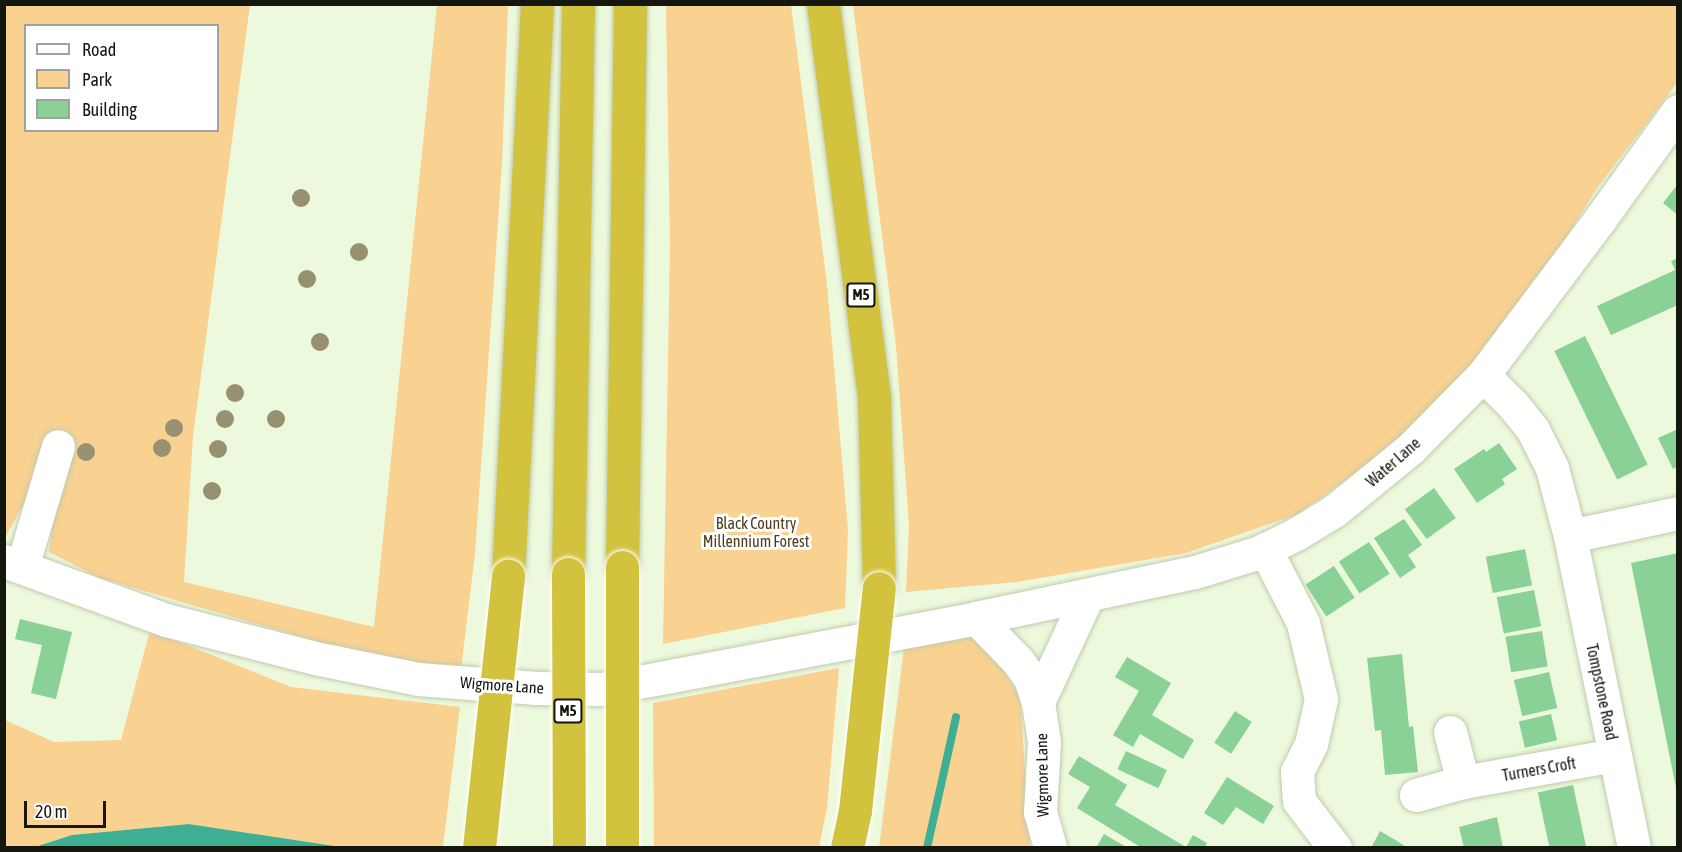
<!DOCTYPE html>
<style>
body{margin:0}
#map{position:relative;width:1682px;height:852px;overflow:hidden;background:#edf9dc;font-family:"Asap Condensed",sans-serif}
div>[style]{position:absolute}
.green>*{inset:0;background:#f9d191}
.water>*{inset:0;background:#3eaf92}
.stream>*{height:8px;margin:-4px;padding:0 4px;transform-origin:4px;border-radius:4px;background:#3eaf92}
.building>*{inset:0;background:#89d197;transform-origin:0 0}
.roads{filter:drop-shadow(0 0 2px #bfcbaf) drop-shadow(0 0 2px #bfcbaf)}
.minor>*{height:33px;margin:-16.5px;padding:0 16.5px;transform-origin:16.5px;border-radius:16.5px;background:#fff}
.highway>*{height:33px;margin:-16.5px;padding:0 16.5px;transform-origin:16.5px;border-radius:16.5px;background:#d2c23d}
.bridges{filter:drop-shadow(0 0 2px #fff) drop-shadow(0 0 2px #fff)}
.highway-bridge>*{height:33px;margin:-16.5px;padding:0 16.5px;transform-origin:16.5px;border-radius:16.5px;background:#d2c23d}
.trees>*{width:18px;height:18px;margin:-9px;border-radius:50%;background:#979171}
span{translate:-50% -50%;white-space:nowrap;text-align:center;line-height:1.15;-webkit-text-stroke:6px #fff;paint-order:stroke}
.shield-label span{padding:2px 4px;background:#fff;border:2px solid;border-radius:4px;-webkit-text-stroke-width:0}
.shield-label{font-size:15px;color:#13170d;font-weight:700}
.street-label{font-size:16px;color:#13170d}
.park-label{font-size:16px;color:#503c1a}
.frame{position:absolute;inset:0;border:6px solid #13170d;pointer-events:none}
.legend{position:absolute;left:24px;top:24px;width:195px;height:108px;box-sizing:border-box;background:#fff;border:2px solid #a1a29e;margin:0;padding:8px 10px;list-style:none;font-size:18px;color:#13170d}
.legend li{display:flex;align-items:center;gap:12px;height:30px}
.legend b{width:30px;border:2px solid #a1a29e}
.scale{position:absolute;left:24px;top:801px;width:82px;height:27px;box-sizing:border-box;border:3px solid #13170d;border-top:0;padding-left:8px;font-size:18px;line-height:21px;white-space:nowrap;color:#13170d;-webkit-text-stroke:4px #fff;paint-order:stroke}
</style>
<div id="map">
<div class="green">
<i style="clip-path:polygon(evenodd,5px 5px,250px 5px,193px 436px,184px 582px,374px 627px,437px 5px,508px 5px,502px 164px,475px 553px,461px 670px,387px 662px,100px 578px,49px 552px,56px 490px,35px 483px,5px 538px,5px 5px,26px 26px,218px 26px,218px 130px,26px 130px,26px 26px)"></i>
<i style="clip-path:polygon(666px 5px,791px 5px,827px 284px,848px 530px,845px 608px,663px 644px,670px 245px)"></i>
<i style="clip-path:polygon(853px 5px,1677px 5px,1677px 83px,1597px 188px,1523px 306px,1475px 370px,1371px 462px,1298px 514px,1186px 553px,1017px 582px,906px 592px,909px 526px,896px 346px)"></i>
<i style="clip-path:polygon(150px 630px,291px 687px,460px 707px,443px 847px,341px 847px,189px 824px,72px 835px,35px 847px,5px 847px,4px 715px,7px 721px,54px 742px,121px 740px)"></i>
<i style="clip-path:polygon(978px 636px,1020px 695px,1030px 847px,879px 848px,904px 648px)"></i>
<i style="clip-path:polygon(839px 668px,827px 808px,819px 847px,654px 847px,653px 703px)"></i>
</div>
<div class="water">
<i style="clip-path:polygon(189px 824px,341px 847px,35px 847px,72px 835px)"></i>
</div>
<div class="stream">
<i style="left:927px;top:848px;width:134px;rotate:-77.5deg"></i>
</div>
<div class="building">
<i style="clip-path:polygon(1678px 184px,1678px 215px,1663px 203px)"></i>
<i style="clip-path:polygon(1678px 258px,1678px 305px,1611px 335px,1597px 306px,1675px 270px,1671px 261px)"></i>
<i style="left:1585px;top:336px;width:143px;height:34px;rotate:64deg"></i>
<i style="clip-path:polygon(1678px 429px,1678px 466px,1673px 469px,1658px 438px)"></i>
<i style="clip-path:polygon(1499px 443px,1517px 469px,1502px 479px,1505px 484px,1477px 503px,1454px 469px,1484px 449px,1486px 452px)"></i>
<i style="left:1434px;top:488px;width:37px;height:36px;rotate:54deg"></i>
<i style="clip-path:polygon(1404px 519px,1422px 545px,1408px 555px,1416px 567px,1400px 578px,1374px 538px)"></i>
<i style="left:1369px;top:542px;width:38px;height:36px;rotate:57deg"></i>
<i style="left:1525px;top:549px;width:37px;height:40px;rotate:79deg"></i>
<i style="clip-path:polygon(1678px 553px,1678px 788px,1676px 788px,1631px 563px)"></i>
<i style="left:1334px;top:566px;width:38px;height:34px;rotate:57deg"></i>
<i style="left:1534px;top:590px;width:37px;height:38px;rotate:79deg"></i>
<i style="clip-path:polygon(20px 619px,72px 632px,56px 699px,31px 693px,42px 645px,15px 639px)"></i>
<i style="left:1542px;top:631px;width:36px;height:37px;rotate:81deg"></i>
<i style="clip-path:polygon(1402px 654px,1409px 727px,1413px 726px,1418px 772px,1385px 775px,1381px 730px,1375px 731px,1367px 658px)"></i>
<i style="clip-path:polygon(1127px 657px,1171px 683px,1152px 715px,1194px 740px,1183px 759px,1140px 734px,1133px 747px,1113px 735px,1139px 691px,1115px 677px)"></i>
<i style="left:1549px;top:672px;width:37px;height:36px;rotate:77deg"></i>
<i style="left:1235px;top:711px;width:20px;height:38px;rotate:33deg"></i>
<i style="left:1551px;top:714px;width:27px;height:33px;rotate:77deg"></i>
<i style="left:1126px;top:751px;width:45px;height:20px;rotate:25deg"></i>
<i style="clip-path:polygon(1079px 756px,1127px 785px,1115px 805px,1186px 847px,1193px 835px,1207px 843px,1204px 848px,1142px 848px,1077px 808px,1090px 787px,1068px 774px)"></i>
<i style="clip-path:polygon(1227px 777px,1274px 806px,1263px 824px,1236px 807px,1223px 825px,1204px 813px)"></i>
<i style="left:1573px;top:785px;width:64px;height:36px;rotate:78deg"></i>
<i style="clip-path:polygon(1497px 817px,1503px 848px,1464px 848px,1459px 827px)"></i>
<i style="clip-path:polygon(1380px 831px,1397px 841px,1408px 848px,1371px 848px)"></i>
<i style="clip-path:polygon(1104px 834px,1128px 848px,1096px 848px)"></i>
</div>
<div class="roads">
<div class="minor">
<i style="left:1483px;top:375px;width:42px;rotate:45deg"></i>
<i style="left:1513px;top:405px;width:32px;rotate:51deg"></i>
<i style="left:1533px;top:430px;width:42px;rotate:63.4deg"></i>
<i style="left:1552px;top:468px;width:70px;rotate:75.2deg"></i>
<i style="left:1570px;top:536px;width:318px;rotate:78.4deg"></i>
<i style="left:1570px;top:536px;width:110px;rotate:-12deg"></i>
<i style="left:1265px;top:549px;width:83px;rotate:62.8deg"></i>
<i style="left:1303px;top:623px;width:78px;rotate:76.7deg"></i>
<i style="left:1321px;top:699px;width:46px;rotate:102.5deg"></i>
<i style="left:1311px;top:744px;width:31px;rotate:117deg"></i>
<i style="left:1297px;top:772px;width:29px;rotate:86deg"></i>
<i style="left:1299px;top:801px;width:59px;rotate:52.5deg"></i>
<i style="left:4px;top:561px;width:172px;rotate:20deg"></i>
<i style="left:166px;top:620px;width:154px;rotate:14.3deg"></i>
<i style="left:315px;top:658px;width:105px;rotate:11.5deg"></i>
<i style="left:418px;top:679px;width:119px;rotate:4.3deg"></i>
<i style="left:537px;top:688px;width:65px;rotate:0.9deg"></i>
<i style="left:602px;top:689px;width:381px;rotate:-10.7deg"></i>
<i style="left:976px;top:618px;width:224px;rotate:-11.9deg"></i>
<i style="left:1195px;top:572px;width:68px;rotate:-17.1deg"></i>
<i style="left:1260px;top:552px;width:40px;rotate:-26.6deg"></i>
<i style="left:1296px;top:534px;width:44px;rotate:-31.2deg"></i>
<i style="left:1334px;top:511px;width:98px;rotate:-39.2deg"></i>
<i style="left:1410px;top:449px;width:104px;rotate:-45.4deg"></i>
<i style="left:1483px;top:375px;width:195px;rotate:-53.1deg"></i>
<i style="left:1600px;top:219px;width:133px;rotate:-54.2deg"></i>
<i style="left:22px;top:567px;width:126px;rotate:-73.4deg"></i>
<i style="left:976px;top:618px;width:60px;rotate:45.7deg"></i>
<i style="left:1018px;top:661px;width:21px;rotate:55deg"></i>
<i style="left:1030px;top:678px;width:25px;rotate:72deg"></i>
<i style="left:1038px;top:702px;width:40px;rotate:81.5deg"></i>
<i style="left:1044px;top:742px;width:70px;rotate:93.3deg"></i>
<i style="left:1040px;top:812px;width:37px;rotate:74deg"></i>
<i style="left:1038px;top:702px;width:118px;rotate:-65deg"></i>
<i style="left:1450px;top:732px;width:52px;rotate:75.4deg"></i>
<i style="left:1416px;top:795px;width:49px;rotate:-15.5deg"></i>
<i style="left:1463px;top:782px;width:154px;rotate:-10.1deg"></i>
</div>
<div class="highway">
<i style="left:823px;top:4px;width:396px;rotate:82.6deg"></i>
<i style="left:874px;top:397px;width:191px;rotate:88.5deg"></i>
<i style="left:622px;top:567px;width:563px;rotate:-89.19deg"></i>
<i style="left:568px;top:574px;width:570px;rotate:-88.99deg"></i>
<i style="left:508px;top:576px;width:573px;rotate:-87.1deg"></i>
</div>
</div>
<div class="bridges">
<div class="highway-bridge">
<i style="left:568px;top:574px;width:274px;rotate:89.8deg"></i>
<i style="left:479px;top:848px;width:274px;rotate:-83.9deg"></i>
<i style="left:622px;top:848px;width:281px;rotate:-90deg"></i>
<i style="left:847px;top:848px;width:38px;rotate:-78deg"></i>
<i style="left:855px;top:811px;width:224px;rotate:-83.9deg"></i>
</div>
</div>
<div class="trees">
<i style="left:301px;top:198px"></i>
<i style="left:359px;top:252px"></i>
<i style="left:307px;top:279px"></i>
<i style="left:320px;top:342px"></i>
<i style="left:235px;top:393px"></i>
<i style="left:225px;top:419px"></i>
<i style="left:276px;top:419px"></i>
<i style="left:174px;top:428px"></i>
<i style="left:162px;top:448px"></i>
<i style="left:218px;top:449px"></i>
<i style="left:86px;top:452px"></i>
<i style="left:212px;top:491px"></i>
</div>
<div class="shield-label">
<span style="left:861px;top:295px">M5</span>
<span style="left:568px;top:711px">M5</span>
</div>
<div class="street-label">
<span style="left:1393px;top:462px;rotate:-41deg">Water Lane</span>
<span style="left:502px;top:685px;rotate:4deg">Wigmore Lane</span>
<span style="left:1602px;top:692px;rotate:78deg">Tompstone Road</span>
<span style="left:1539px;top:769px;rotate:-10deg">Turners Croft</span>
<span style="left:1042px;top:775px;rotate:-91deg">Wigmore Lane</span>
</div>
<div class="park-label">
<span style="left:756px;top:532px">Black Country<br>Millennium Forest</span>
</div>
<div class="frame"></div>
<ul class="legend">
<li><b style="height:8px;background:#fff"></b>Road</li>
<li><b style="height:16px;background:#f9d191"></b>Park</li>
<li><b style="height:16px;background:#89d197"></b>Building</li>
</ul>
<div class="scale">20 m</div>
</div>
